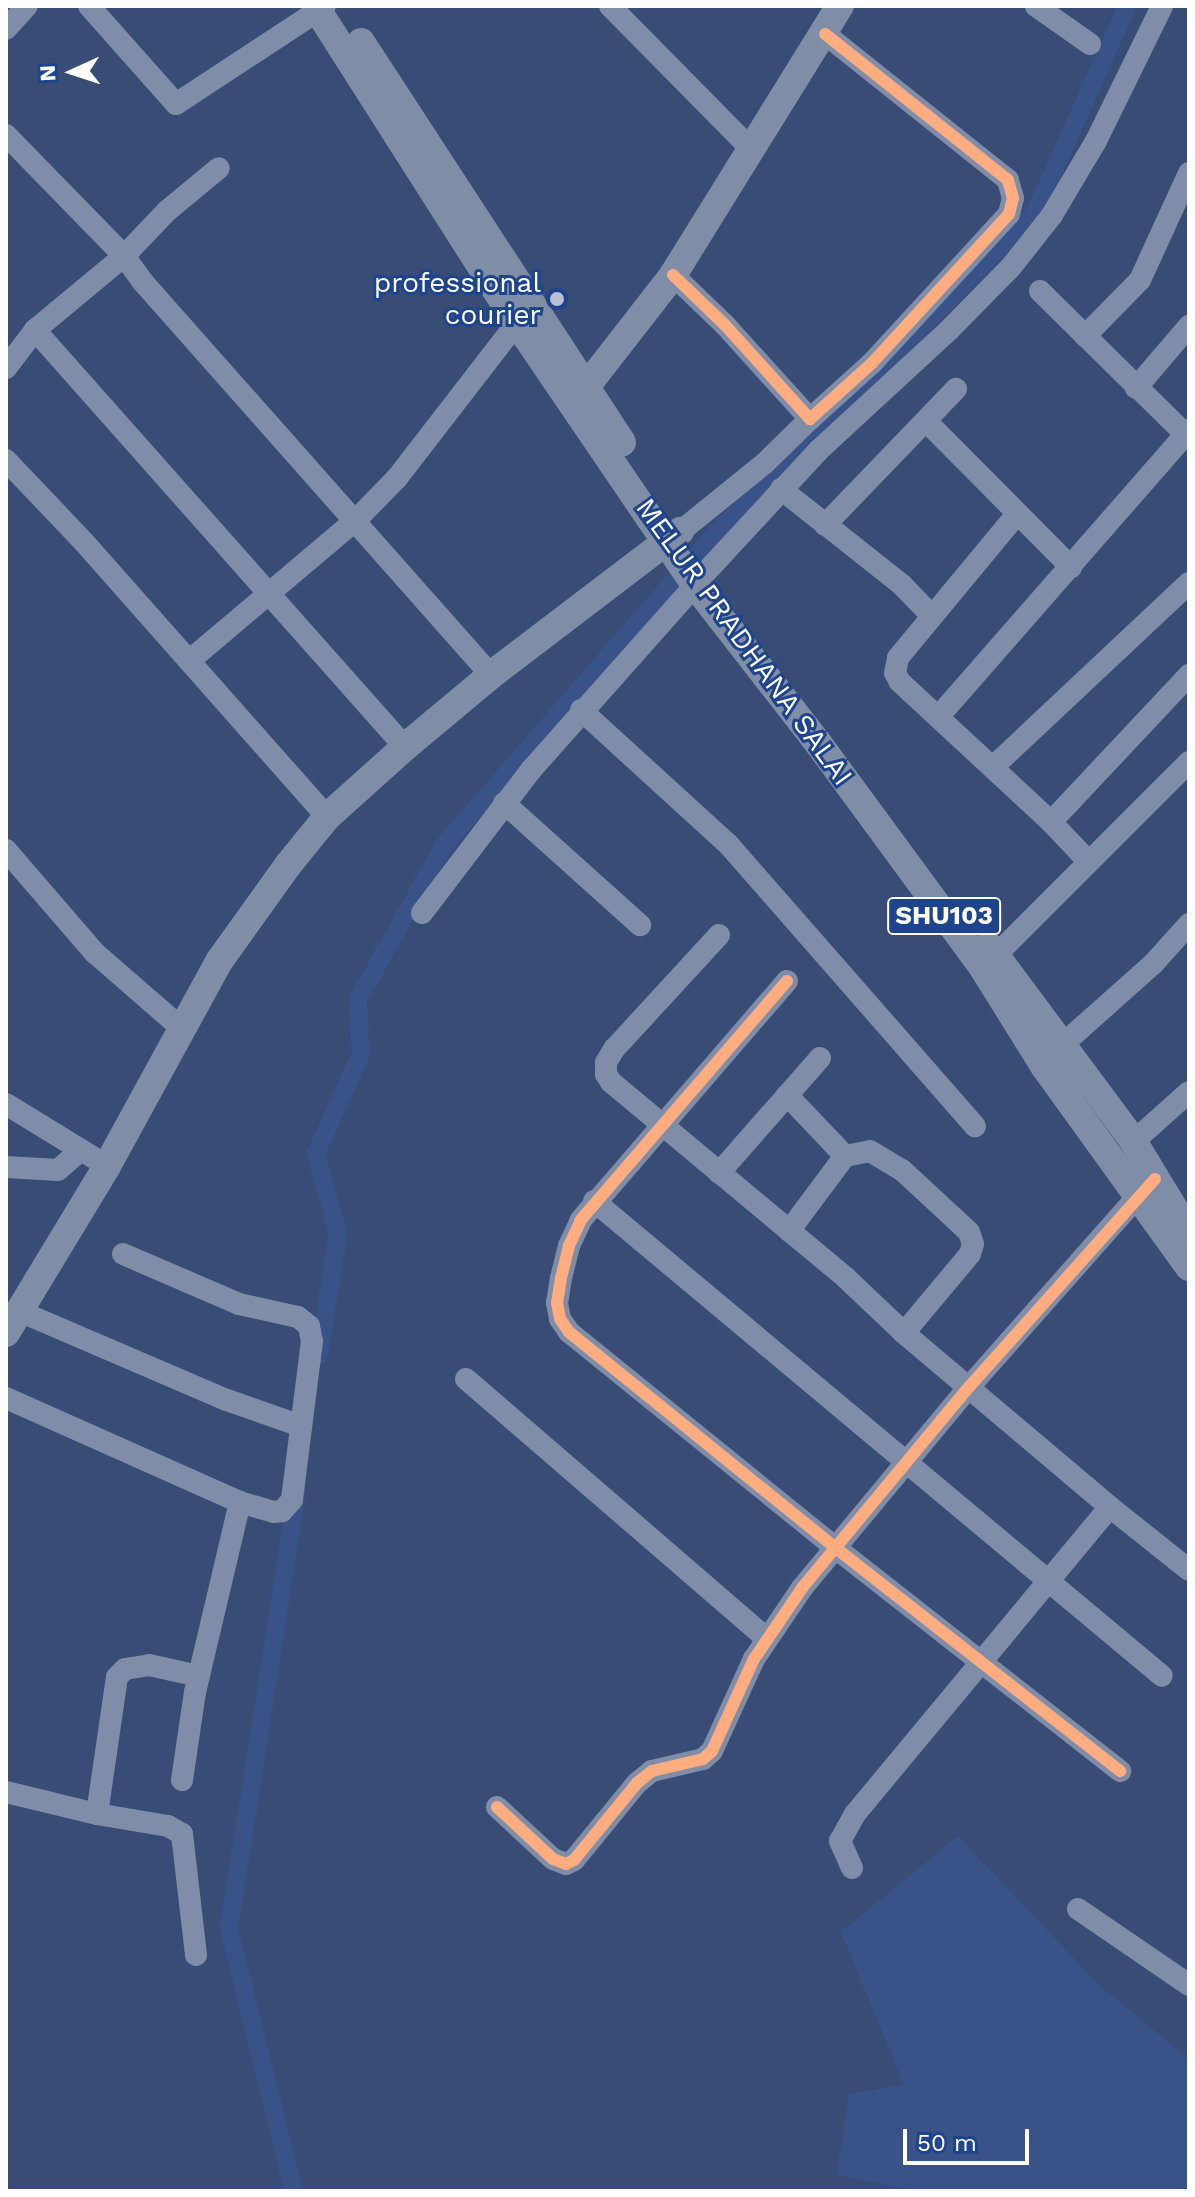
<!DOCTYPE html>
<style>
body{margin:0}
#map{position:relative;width:1195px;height:2197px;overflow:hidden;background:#384c75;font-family:"Work Sans",sans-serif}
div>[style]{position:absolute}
.water>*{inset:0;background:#395388}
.canal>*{height:18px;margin:-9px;padding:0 9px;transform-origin:9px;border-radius:9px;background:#395388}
.minor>*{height:22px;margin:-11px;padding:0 11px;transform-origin:11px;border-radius:11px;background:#7f8da8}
.major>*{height:28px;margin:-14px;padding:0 14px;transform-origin:14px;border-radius:14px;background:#7f8da7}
.cycleway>*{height:12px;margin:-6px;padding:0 6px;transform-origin:6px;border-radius:6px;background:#ffac80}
.dots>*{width:22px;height:22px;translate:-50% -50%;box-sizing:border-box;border:4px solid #1f448e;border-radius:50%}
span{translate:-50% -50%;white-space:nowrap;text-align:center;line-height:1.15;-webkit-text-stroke:6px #1f448e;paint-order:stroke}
.shield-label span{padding:2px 6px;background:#1f448e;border:2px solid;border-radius:6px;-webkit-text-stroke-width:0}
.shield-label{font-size:26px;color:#fff;font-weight:700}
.poi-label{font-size:28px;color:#fff}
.right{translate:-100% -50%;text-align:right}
.street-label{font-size:28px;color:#fff}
.frame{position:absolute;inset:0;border:8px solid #fff;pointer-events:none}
.north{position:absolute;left:32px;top:32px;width:80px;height:80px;-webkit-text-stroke:6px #1f448e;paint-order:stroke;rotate:267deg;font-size:22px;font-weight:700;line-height:32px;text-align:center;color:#fff}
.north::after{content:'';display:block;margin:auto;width:28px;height:36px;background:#fff;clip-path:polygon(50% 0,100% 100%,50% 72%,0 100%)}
.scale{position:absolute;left:903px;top:2129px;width:126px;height:36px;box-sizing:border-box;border:4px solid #fff;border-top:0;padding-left:10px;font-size:24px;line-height:28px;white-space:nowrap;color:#fff;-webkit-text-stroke:6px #1f448e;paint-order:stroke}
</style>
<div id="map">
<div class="water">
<i style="clip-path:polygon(958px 1836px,1100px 1986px,1189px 2059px,1189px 2191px,916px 2191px,837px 2175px,849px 2094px,904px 2084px,841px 1932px)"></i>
</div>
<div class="canal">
<i style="left:319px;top:1355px;width:123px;rotate:-81.1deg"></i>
<i style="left:338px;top:1233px;width:83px;rotate:-105.4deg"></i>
<i style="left:316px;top:1153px;width:109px;rotate:-65.6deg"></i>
<i style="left:361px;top:1054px;width:54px;rotate:-93.2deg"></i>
<i style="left:358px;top:1000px;width:179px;rotate:-60.9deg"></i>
<i style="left:445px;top:844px;width:410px;rotate:-49deg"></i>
<i style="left:714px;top:535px;width:455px;rotate:-45.1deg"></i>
<i style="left:1035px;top:213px;width:227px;rotate:-66deg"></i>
<i style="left:294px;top:2191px;width:270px;rotate:-103.9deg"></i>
<i style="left:229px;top:1929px;width:443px;rotate:-81.2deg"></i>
</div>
<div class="minor">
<i style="left:89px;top:6px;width:131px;rotate:48.4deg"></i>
<i style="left:176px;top:104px;width:178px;rotate:-33.3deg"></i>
<i style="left:610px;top:6px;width:201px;rotate:45.4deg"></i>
<i style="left:1036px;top:6px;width:66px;rotate:35.1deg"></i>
<i style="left:6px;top:29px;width:31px;rotate:-48deg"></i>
<i style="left:6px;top:135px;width:169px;rotate:45.7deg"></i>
<i style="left:124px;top:256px;width:31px;rotate:54deg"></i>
<i style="left:142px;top:281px;width:526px;rotate:48.47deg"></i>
<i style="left:673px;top:275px;width:72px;rotate:43.9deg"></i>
<i style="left:725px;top:325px;width:127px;rotate:47.9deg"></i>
<i style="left:810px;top:419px;width:84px;rotate:-42.1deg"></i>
<i style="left:872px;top:363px;width:202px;rotate:-47.4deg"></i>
<i style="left:1009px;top:214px;width:16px;rotate:-76deg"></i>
<i style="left:1013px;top:198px;width:19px;rotate:-106deg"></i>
<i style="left:1008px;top:180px;width:234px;rotate:-141.4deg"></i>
<i style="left:1040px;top:291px;width:204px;rotate:44.6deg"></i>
<i style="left:35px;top:330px;width:116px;rotate:-39.7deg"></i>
<i style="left:124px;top:256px;width:62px;rotate:-46.3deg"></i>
<i style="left:167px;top:211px;width:67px;rotate:-39.6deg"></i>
<i style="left:1085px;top:336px;width:78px;rotate:-45.5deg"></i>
<i style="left:1140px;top:280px;width:118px;rotate:-65.4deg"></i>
<i style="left:6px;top:368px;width:48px;rotate:-52.7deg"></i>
<i style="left:35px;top:330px;width:557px;rotate:48.42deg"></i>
<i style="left:1136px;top:388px;width:82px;rotate:-49.5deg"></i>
<i style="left:926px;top:421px;width:206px;rotate:45.2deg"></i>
<i style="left:6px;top:460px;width:112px;rotate:46.5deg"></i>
<i style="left:83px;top:541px;width:368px;rotate:48.5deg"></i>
<i style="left:781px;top:489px;width:154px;rotate:38.4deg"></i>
<i style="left:902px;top:585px;width:43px;rotate:45.9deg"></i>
<i style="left:1017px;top:514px;width:187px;rotate:129.6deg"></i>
<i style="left:898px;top:658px;width:15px;rotate:101deg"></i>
<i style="left:895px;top:673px;width:10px;rotate:61deg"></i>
<i style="left:900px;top:682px;width:206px;rotate:42.8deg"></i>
<i style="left:1051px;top:822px;width:55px;rotate:46.5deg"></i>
<i style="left:825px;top:525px;width:189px;rotate:-46.1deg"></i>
<i style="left:681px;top:531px;width:108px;rotate:-39deg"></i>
<i style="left:765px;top:463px;width:63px;rotate:-44.4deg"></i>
<i style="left:706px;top:572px;width:166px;rotate:-47.2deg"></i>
<i style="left:819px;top:450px;width:177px;rotate:-42.7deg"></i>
<i style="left:949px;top:330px;width:88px;rotate:-45.5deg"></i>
<i style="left:1011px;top:267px;width:66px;rotate:-51.7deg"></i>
<i style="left:1052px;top:215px;width:86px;rotate:-59.3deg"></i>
<i style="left:1096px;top:141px;width:150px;rotate:-63.9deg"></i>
<i style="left:189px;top:661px;width:219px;rotate:-40.2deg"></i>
<i style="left:356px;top:520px;width:59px;rotate:-45.7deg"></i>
<i style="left:397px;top:478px;width:196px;rotate:-52.3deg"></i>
<i style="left:581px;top:710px;width:199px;rotate:42.4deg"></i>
<i style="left:728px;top:844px;width:375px;rotate:48.8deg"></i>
<i style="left:939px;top:716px;width:380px;rotate:-48.8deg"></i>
<i style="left:993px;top:767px;width:269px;rotate:-43.2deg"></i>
<i style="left:504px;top:803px;width:183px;rotate:41.9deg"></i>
<i style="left:1051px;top:822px;width:202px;rotate:-46.8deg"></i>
<i style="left:6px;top:850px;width:136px;rotate:49.2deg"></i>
<i style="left:95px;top:953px;width:113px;rotate:41deg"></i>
<i style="left:422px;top:913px;width:180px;rotate:-52.7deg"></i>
<i style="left:531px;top:770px;width:247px;rotate:-48.4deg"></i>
<i style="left:719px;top:935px;width:155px;rotate:132.6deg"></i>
<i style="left:614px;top:1049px;width:16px;rotate:120deg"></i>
<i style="left:606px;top:1063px;width:11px;rotate:90deg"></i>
<i style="left:606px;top:1074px;width:9px;rotate:58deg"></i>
<i style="left:611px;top:1082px;width:306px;rotate:39.8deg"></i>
<i style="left:846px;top:1278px;width:80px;rotate:43.5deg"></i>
<i style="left:904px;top:1333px;width:270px;rotate:40.2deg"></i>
<i style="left:1110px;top:1507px;width:101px;rotate:38.6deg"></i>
<i style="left:986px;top:965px;width:287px;rotate:-45deg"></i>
<i style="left:787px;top:981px;width:316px;rotate:130.8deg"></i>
<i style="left:581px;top:1220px;width:29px;rotate:115deg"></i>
<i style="left:569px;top:1246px;width:33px;rotate:104deg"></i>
<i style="left:561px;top:1278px;width:25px;rotate:99deg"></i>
<i style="left:557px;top:1303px;width:16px;rotate:79deg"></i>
<i style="left:560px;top:1319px;width:16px;rotate:55deg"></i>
<i style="left:569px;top:1332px;width:345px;rotate:39deg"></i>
<i style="left:837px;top:1549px;width:360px;rotate:38.1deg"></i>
<i style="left:1062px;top:1045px;width:122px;rotate:-41.7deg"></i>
<i style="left:1153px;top:964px;width:54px;rotate:-48deg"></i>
<i style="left:787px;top:1095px;width:84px;rotate:46.4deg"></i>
<i style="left:6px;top:1104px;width:119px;rotate:31.5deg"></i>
<i style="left:1133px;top:1142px;width:75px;rotate:-41.8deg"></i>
<i style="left:6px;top:1167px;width:52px;rotate:3.3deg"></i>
<i style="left:58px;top:1170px;width:30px;rotate:-41deg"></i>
<i style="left:719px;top:1173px;width:153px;rotate:-48.7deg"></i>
<i style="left:594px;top:1201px;width:740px;rotate:39.9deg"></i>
<i style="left:789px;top:1231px;width:94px;rotate:-53.3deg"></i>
<i style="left:845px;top:1156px;width:25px;rotate:-11deg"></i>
<i style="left:870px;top:1151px;width:37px;rotate:31deg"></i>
<i style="left:902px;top:1170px;width:91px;rotate:42.8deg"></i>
<i style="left:969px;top:1232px;width:13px;rotate:72deg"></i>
<i style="left:973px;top:1244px;width:10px;rotate:107deg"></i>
<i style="left:970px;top:1254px;width:103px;rotate:129.9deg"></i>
<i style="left:123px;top:1254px;width:126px;rotate:23.3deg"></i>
<i style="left:239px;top:1304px;width:60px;rotate:12.4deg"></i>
<i style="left:298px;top:1317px;width:14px;rotate:39deg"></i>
<i style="left:309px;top:1326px;width:15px;rotate:79deg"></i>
<i style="left:312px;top:1341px;width:160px;rotate:97.2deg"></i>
<i style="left:292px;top:1500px;width:15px;rotate:132deg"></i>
<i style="left:282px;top:1511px;width:8px;rotate:173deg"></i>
<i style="left:274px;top:1512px;width:35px;rotate:-164deg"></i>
<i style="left:240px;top:1502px;width:195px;rotate:103.3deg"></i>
<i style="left:195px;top:1692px;width:89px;rotate:98.4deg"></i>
<i style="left:19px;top:1311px;width:226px;rotate:23.2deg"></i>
<i style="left:227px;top:1400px;width:78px;rotate:19.4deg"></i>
<i style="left:466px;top:1379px;width:398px;rotate:40.8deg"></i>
<i style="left:6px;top:1398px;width:256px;rotate:24deg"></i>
<i style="left:6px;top:1792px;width:94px;rotate:13.6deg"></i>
<i style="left:497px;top:1807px;width:76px;rotate:42.9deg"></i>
<i style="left:553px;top:1859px;width:14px;rotate:21deg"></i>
<i style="left:566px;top:1864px;width:9px;rotate:-27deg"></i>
<i style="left:574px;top:1860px;width:99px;rotate:-50.7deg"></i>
<i style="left:637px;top:1783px;width:19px;rotate:-39deg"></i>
<i style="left:652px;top:1771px;width:52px;rotate:-13.2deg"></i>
<i style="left:703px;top:1759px;width:12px;rotate:-42deg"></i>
<i style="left:712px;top:1751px;width:101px;rotate:-65.5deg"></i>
<i style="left:754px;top:1659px;width:86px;rotate:-55.9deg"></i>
<i style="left:802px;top:1588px;width:261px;rotate:-50.3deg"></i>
<i style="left:969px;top:1387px;width:270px;rotate:-48.5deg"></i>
<i style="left:852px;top:1868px;width:30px;rotate:-114deg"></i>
<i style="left:840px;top:1841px;width:31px;rotate:-61deg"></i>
<i style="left:855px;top:1814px;width:399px;rotate:-50.3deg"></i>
<i style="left:1078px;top:1909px;width:135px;rotate:34.4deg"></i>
<i style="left:196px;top:1955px;width:122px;rotate:-96.6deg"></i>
<i style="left:182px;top:1834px;width:16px;rotate:-150deg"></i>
<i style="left:168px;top:1826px;width:72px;rotate:-170.4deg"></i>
<i style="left:97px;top:1814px;width:138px;rotate:-81.7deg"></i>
<i style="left:117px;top:1677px;width:11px;rotate:-45deg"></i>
<i style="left:125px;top:1669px;width:24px;rotate:-9deg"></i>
<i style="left:149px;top:1665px;width:51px;rotate:12.4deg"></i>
</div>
<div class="major">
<i style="left:315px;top:6px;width:376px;rotate:57.5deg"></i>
<i style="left:517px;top:323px;width:317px;rotate:55.8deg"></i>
<i style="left:695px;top:585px;width:200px;rotate:52.1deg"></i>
<i style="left:818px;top:743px;width:279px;rotate:53.7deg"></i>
<i style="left:983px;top:968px;width:115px;rotate:58.1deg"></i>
<i style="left:1044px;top:1066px;width:248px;rotate:54.2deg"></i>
<i style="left:361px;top:42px;width:478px;rotate:56.9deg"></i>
<i style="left:575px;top:401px;width:160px;rotate:-52.1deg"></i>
<i style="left:673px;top:275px;width:317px;rotate:-58.2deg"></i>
<i style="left:988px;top:945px;width:238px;rotate:53.4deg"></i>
<i style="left:1130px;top:1136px;width:114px;rotate:58.7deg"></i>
<i style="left:6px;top:1333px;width:195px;rotate:-58.8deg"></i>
<i style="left:107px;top:1166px;width:235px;rotate:-61.3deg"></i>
<i style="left:220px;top:960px;width:117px;rotate:-54.4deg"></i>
<i style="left:288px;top:865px;width:62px;rotate:-50.9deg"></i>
<i style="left:327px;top:817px;width:105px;rotate:-41.9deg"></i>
<i style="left:405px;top:747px;width:112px;rotate:-39.9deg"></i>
<i style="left:491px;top:675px;width:238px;rotate:-37.3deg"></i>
</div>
<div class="cycleway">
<i style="left:673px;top:275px;width:72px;rotate:43.9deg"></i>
<i style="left:725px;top:325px;width:127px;rotate:47.9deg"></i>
<i style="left:810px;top:419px;width:84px;rotate:-42.1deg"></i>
<i style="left:872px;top:363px;width:202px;rotate:-47.4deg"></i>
<i style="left:1009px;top:214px;width:16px;rotate:-76deg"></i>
<i style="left:1013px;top:198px;width:19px;rotate:-106deg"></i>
<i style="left:1008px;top:180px;width:234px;rotate:-141.4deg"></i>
<i style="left:787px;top:981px;width:316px;rotate:130.8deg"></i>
<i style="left:581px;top:1220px;width:29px;rotate:115deg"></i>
<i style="left:569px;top:1246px;width:33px;rotate:104deg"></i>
<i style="left:561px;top:1278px;width:25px;rotate:99deg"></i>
<i style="left:557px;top:1303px;width:16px;rotate:79deg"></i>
<i style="left:560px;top:1319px;width:16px;rotate:55deg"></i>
<i style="left:569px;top:1332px;width:345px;rotate:39deg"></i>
<i style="left:837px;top:1549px;width:360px;rotate:38.1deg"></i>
<i style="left:497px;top:1807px;width:76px;rotate:42.9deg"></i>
<i style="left:553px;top:1859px;width:14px;rotate:21deg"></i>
<i style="left:566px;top:1864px;width:9px;rotate:-27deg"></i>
<i style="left:574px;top:1860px;width:99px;rotate:-50.7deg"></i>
<i style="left:637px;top:1783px;width:19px;rotate:-39deg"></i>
<i style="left:652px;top:1771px;width:52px;rotate:-13.2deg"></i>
<i style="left:703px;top:1759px;width:12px;rotate:-42deg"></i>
<i style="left:712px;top:1751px;width:101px;rotate:-65.5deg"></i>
<i style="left:754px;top:1659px;width:86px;rotate:-55.9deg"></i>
<i style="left:802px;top:1588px;width:261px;rotate:-50.3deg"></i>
<i style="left:969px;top:1387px;width:279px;rotate:-48.2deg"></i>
</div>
<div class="dots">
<i style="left:557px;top:299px;background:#b9c0cf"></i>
</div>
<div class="shield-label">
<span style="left:944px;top:916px">SHU103</span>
</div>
<div class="poi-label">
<span class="right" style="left:541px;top:299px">professional<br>courier</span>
</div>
<div class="street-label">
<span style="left:744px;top:642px;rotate:54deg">MELUR PRADHANA SALAI</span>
</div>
<div class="frame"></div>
<div class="north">N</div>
<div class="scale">50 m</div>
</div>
